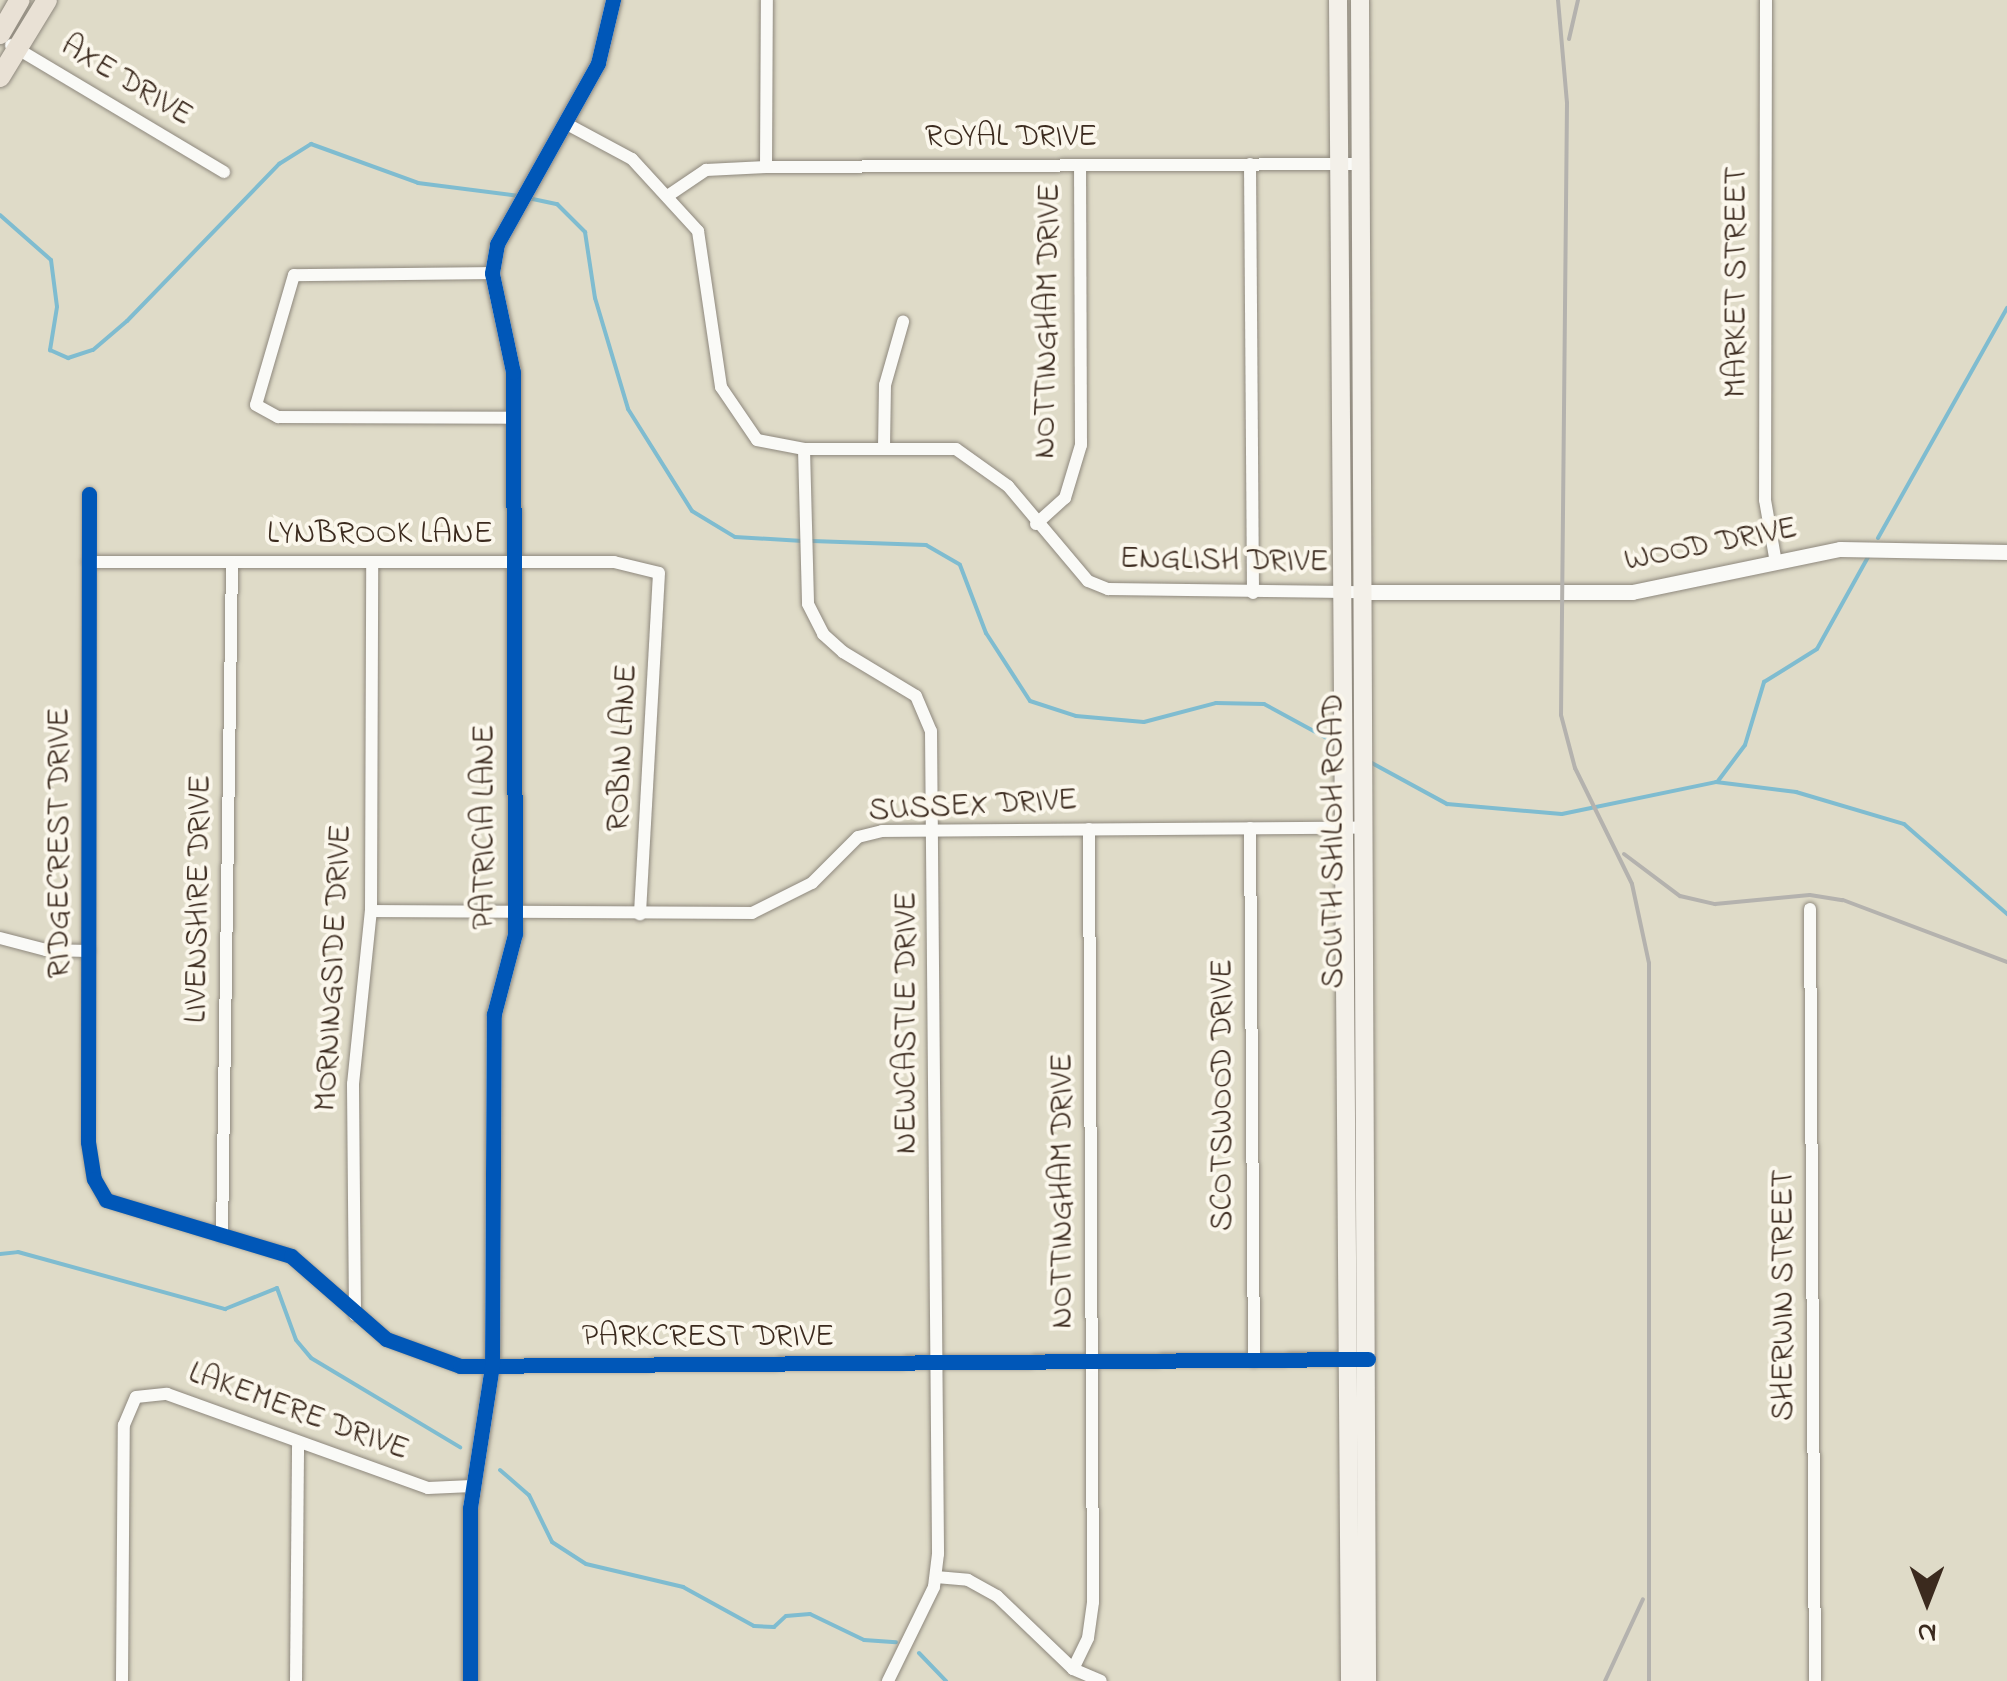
<!DOCTYPE html>
<style>
body{margin:0}
#map{position:relative;width:2007px;height:1681px;overflow:hidden;background:#dfdbc8;font-family:"Indie Flower",sans-serif}
div>[style]{position:absolute}
.stream>*{height:4px;margin:-2px;padding:0 2px;transform-origin:2px;border-radius:2px;background:#7fbcd0}
.roads{filter:drop-shadow(0 0 2px #8e887d) drop-shadow(0 0 2px #8e887d)}
.minor>*{height:12px;margin:-6px;padding:0 6px;transform-origin:6px;border-radius:6px;background:#fafaf7}
.tertiary>*{height:15px;margin:-7.5px;padding:0 7.5px;transform-origin:7.5px;border-radius:7.5px;background:#fafaf7}
.secondary>*{height:18px;margin:-9px;padding:0 9px;transform-origin:9px;border-radius:9px;background:#f3f0e9}
.primary>*{height:20px;margin:-10px;padding:0 10px;transform-origin:10px;border-radius:10px;background:#e9e1d5}
.rail>*{height:4px;margin:-2px;padding:0 2px;transform-origin:2px;border-radius:2px;background:#b4b2ae}
.cycleway>*{height:15px;margin:-7.5px;padding:0 7.5px;transform-origin:7.5px;border-radius:7.5px;background:#0057b8}
span{translate:-50% -50%;white-space:nowrap;text-align:center;line-height:1.15;-webkit-text-stroke:8px #fbf7ec;paint-order:stroke}
.street-label{font-size:32px;color:#3b2a1e}
.north{position:absolute;left:1877px;top:1551px;width:100px;height:100px;-webkit-text-stroke:8px #fbf7ec;paint-order:stroke;rotate:180deg;font-size:28px;font-weight:700;line-height:40px;text-align:center;color:#3b2a1e}
.north::after{content:'';display:block;margin:auto;width:35px;height:45px;background:#3b2a1e;clip-path:polygon(50% 0,100% 100%,50% 72%,0 100%)}
</style>
<div id="map">
<div class="stream">
<i style="left:528px;top:198px;width:30px;rotate:12deg"></i>
<i style="left:557px;top:204px;width:40px;rotate:45deg"></i>
<i style="left:585px;top:232px;width:67px;rotate:81.4deg"></i>
<i style="left:595px;top:298px;width:116px;rotate:73.4deg"></i>
<i style="left:628px;top:409px;width:120px;rotate:57.9deg"></i>
<i style="left:692px;top:511px;width:50px;rotate:31.2deg"></i>
<i style="left:735px;top:537px;width:68px;rotate:3.4deg"></i>
<i style="left:0;top:215px;width:68px;rotate:41.4deg"></i>
<i style="left:51px;top:260px;width:47px;rotate:82.7deg"></i>
<i style="left:57px;top:307px;width:44px;rotate:99.2deg"></i>
<i style="left:50px;top:350px;width:20px;rotate:24deg"></i>
<i style="left:68px;top:358px;width:26px;rotate:-18deg"></i>
<i style="left:93px;top:350px;width:45px;rotate:-40.5deg"></i>
<i style="left:127px;top:321px;width:219px;rotate:-45.9deg"></i>
<i style="left:279px;top:164px;width:38px;rotate:-32deg"></i>
<i style="left:311px;top:144px;width:114px;rotate:20deg"></i>
<i style="left:418px;top:183px;width:102px;rotate:7.3deg"></i>
<i style="left:1878px;top:538px;width:264px;rotate:-60.7deg"></i>
<i style="left:812px;top:541px;width:114px;rotate:2deg"></i>
<i style="left:926px;top:545px;width:39px;rotate:30deg"></i>
<i style="left:960px;top:565px;width:73px;rotate:69.1deg"></i>
<i style="left:986px;top:633px;width:81px;rotate:57.1deg"></i>
<i style="left:1030px;top:701px;width:48px;rotate:18.1deg"></i>
<i style="left:1076px;top:716px;width:68px;rotate:5deg"></i>
<i style="left:1144px;top:722px;width:74px;rotate:-14.8deg"></i>
<i style="left:1216px;top:703px;width:48px;rotate:1.2deg"></i>
<i style="left:1264px;top:704px;width:80px;rotate:28.5deg"></i>
<i style="left:1370px;top:762px;width:88px;rotate:28.6deg"></i>
<i style="left:1447px;top:804px;width:115px;rotate:5deg"></i>
<i style="left:1562px;top:814px;width:157px;rotate:-11.7deg"></i>
<i style="left:1716px;top:782px;width:81px;rotate:7.1deg"></i>
<i style="left:1796px;top:792px;width:113px;rotate:16.5deg"></i>
<i style="left:1904px;top:824px;width:137px;rotate:41.1deg"></i>
<i style="left:1718px;top:781px;width:45px;rotate:-53.1deg"></i>
<i style="left:1745px;top:745px;width:66px;rotate:-73.2deg"></i>
<i style="left:1764px;top:682px;width:62px;rotate:-31.9deg"></i>
<i style="left:1817px;top:649px;width:105px;rotate:-61deg"></i>
<i style="left:0;top:1254px;width:18px;rotate:-6deg"></i>
<i style="left:18px;top:1252px;width:215px;rotate:15.4deg"></i>
<i style="left:225px;top:1309px;width:56px;rotate:-22deg"></i>
<i style="left:277px;top:1288px;width:55px;rotate:69.9deg"></i>
<i style="left:296px;top:1340px;width:23px;rotate:50deg"></i>
<i style="left:311px;top:1358px;width:174px;rotate:30.9deg"></i>
<i style="left:500px;top:1470px;width:38px;rotate:41deg"></i>
<i style="left:529px;top:1495px;width:52px;rotate:63.9deg"></i>
<i style="left:552px;top:1542px;width:40px;rotate:32.9deg"></i>
<i style="left:586px;top:1564px;width:100px;rotate:13.3deg"></i>
<i style="left:683px;top:1587px;width:81px;rotate:28.8deg"></i>
<i style="left:754px;top:1626px;width:20px;rotate:3deg"></i>
<i style="left:774px;top:1627px;width:16px;rotate:-43deg"></i>
<i style="left:786px;top:1616px;width:24px;rotate:-5deg"></i>
<i style="left:810px;top:1614px;width:60px;rotate:25.7deg"></i>
<i style="left:864px;top:1640px;width:32px;rotate:4deg"></i>
<i style="left:919px;top:1653px;width:39px;rotate:46deg"></i>
</div>
<div class="roads">
<div class="minor">
<i style="left:1766px;top:0;width:500px;rotate:90.11deg"></i>
<i style="left:1765px;top:500px;width:64px;rotate:80.1deg"></i>
<i style="left:11px;top:45px;width:248px;rotate:30.8deg"></i>
<i style="left:565px;top:123px;width:76px;rotate:28.2deg"></i>
<i style="left:632px;top:159px;width:98px;rotate:47.5deg"></i>
<i style="left:698px;top:231px;width:158px;rotate:81.6deg"></i>
<i style="left:721px;top:387px;width:64px;rotate:55.8deg"></i>
<i style="left:757px;top:440px;width:48px;rotate:10.8deg"></i>
<i style="left:804px;top:449px;width:152px"></i>
<i style="left:956px;top:449px;width:64px;rotate:35.4deg"></i>
<i style="left:1008px;top:486px;width:124px;rotate:49.9deg"></i>
<i style="left:1088px;top:581px;width:22px;rotate:22deg"></i>
<i style="left:1108px;top:589px;width:257px;rotate:0.7deg"></i>
<i style="left:1250px;top:164px;width:429px;rotate:89.6deg"></i>
<i style="left:766px;top:167px;width:167px;rotate:-89.7deg"></i>
<i style="left:669px;top:195px;width:45px;rotate:-34deg"></i>
<i style="left:706px;top:170px;width:60px;rotate:-2.9deg"></i>
<i style="left:766px;top:167px;width:594px;rotate:-0.29deg"></i>
<i style="left:492px;top:273px;width:198px;rotate:179.4deg"></i>
<i style="left:294px;top:275px;width:135px;rotate:106.3deg"></i>
<i style="left:256px;top:405px;width:25px;rotate:29deg"></i>
<i style="left:278px;top:417px;width:236px;rotate:0.2deg"></i>
<i style="left:884px;top:448px;width:63px;rotate:-89.1deg"></i>
<i style="left:885px;top:385px;width:66px;rotate:-74.1deg"></i>
<i style="left:804px;top:449px;width:155px;rotate:88.5deg"></i>
<i style="left:808px;top:604px;width:34px;rotate:63deg"></i>
<i style="left:823px;top:634px;width:27px;rotate:42deg"></i>
<i style="left:843px;top:652px;width:85px;rotate:31.1deg"></i>
<i style="left:916px;top:696px;width:38px;rotate:67deg"></i>
<i style="left:931px;top:731px;width:823px;rotate:89.51deg"></i>
<i style="left:938px;top:1554px;width:33px;rotate:97deg"></i>
<i style="left:934px;top:1587px;width:105px;rotate:116.1deg"></i>
<i style="left:89px;top:494px;width:648px;rotate:90.09deg"></i>
<i style="left:88px;top:1142px;width:37px;rotate:81deg"></i>
<i style="left:94px;top:1179px;width:24px;rotate:60deg"></i>
<i style="left:106px;top:1200px;width:193px;rotate:16.8deg"></i>
<i style="left:291px;top:1256px;width:126px;rotate:41.1deg"></i>
<i style="left:386px;top:1339px;width:79px;rotate:20deg"></i>
<i style="left:460px;top:1366px;width:895px;rotate:-0.45deg"></i>
<i style="left:1036px;top:524px;width:39px;rotate:-42deg"></i>
<i style="left:1065px;top:498px;width:55px;rotate:-73.2deg"></i>
<i style="left:1081px;top:445px;width:280px;rotate:-90.2deg"></i>
<i style="left:88px;top:562px;width:526px"></i>
<i style="left:614px;top:562px;width:46px;rotate:13.7deg"></i>
<i style="left:659px;top:573px;width:342px;rotate:93.2deg"></i>
<i style="left:1250px;top:828px;width:533px;rotate:89.57deg"></i>
<i style="left:1810px;top:909px;width:772px;rotate:89.63deg"></i>
<i style="left:371px;top:911px;width:381px;rotate:0.3deg"></i>
<i style="left:752px;top:913px;width:67px;rotate:-26.6deg"></i>
<i style="left:812px;top:883px;width:65px;rotate:-45deg"></i>
<i style="left:858px;top:837px;width:25px;rotate:-14deg"></i>
<i style="left:882px;top:831px;width:482px;rotate:-0.4deg"></i>
<i style="left:0;top:938px;width:48px;rotate:14.6deg"></i>
<i style="left:46px;top:950px;width:43px;rotate:1.3deg"></i>
<i style="left:222px;top:1236px;width:673px;rotate:-89.15deg"></i>
<i style="left:355px;top:1315px;width:231px;rotate:-90.5deg"></i>
<i style="left:353px;top:1084px;width:174px;rotate:-84.1deg"></i>
<i style="left:371px;top:911px;width:348px;rotate:-89.8deg"></i>
<i style="left:936px;top:1577px;width:32px;rotate:5deg"></i>
<i style="left:968px;top:1580px;width:33px;rotate:29deg"></i>
<i style="left:997px;top:1596px;width:105px;rotate:43.8deg"></i>
<i style="left:1073px;top:1669px;width:30px;rotate:23deg"></i>
<i style="left:1073px;top:1669px;width:34px;rotate:-64deg"></i>
<i style="left:1088px;top:1638px;width:36px;rotate:-82deg"></i>
<i style="left:1093px;top:1602px;width:773px;rotate:-90.3deg"></i>
<i style="left:122px;top:1681px;width:256px;rotate:-89.6deg"></i>
<i style="left:124px;top:1425px;width:30px;rotate:-67deg"></i>
<i style="left:136px;top:1397px;width:31px;rotate:-6deg"></i>
<i style="left:167px;top:1394px;width:277px;rotate:19.8deg"></i>
<i style="left:428px;top:1488px;width:44px;rotate:-2.6deg"></i>
<i style="left:296px;top:1681px;width:237px;rotate:-89.5deg"></i>
</div>
<div class="tertiary">
<i style="left:1365px;top:592px;width:267px"></i>
<i style="left:1632px;top:592px;width:212px;rotate:-11.7deg"></i>
<i style="left:1840px;top:549px;width:167px;rotate:1deg"></i>
<i style="left:470px;top:1681px;width:173px;rotate:-90deg"></i>
<i style="left:470px;top:1508px;width:144px;rotate:-81.2deg"></i>
<i style="left:492px;top:1366px;width:352px;rotate:-89.7deg"></i>
<i style="left:494px;top:1014px;width:83px;rotate:-75.3deg"></i>
<i style="left:515px;top:934px;width:562px;rotate:-90.2deg"></i>
<i style="left:513px;top:372px;width:101px;rotate:-102deg"></i>
<i style="left:492px;top:273px;width:29px;rotate:-80deg"></i>
<i style="left:497px;top:244px;width:207px;rotate:-60.8deg"></i>
<i style="left:598px;top:63px;width:65px;rotate:-76.6deg"></i>
</div>
<div class="secondary">
<i style="left:1338px;top:0;width:1681px;rotate:89.59deg"></i>
<i style="left:1360px;top:0;width:1681px;rotate:89.76deg"></i>
</div>
<div class="primary">
<i style="left:0;top:34px;width:39px;rotate:-60deg"></i>
<i style="left:0;top:77px;width:90px;rotate:-58.6deg"></i>
</div>
</div>
<div class="rail">
<i style="left:1558px;top:0;width:103px;rotate:85deg"></i>
<i style="left:1567px;top:103px;width:612px;rotate:90.56deg"></i>
<i style="left:1561px;top:715px;width:55px;rotate:75.2deg"></i>
<i style="left:1575px;top:768px;width:129px;rotate:63.8deg"></i>
<i style="left:1632px;top:884px;width:81px;rotate:77.9deg"></i>
<i style="left:1649px;top:963px;width:718px;rotate:90deg"></i>
<i style="left:1569px;top:39px;width:40px;rotate:-77deg"></i>
<i style="left:1624px;top:854px;width:70px;rotate:36.9deg"></i>
<i style="left:1680px;top:896px;width:36px;rotate:13deg"></i>
<i style="left:1715px;top:904px;width:95px;rotate:-5.4deg"></i>
<i style="left:1810px;top:895px;width:33px;rotate:9deg"></i>
<i style="left:1843px;top:900px;width:175px;rotate:20.7deg"></i>
<i style="left:1605px;top:1681px;width:90px;rotate:-65.1deg"></i>
</div>
<div class="cycleway">
<i style="left:89px;top:494px;width:648px;rotate:90.09deg"></i>
<i style="left:88px;top:1142px;width:37px;rotate:81deg"></i>
<i style="left:94px;top:1179px;width:24px;rotate:60deg"></i>
<i style="left:106px;top:1200px;width:193px;rotate:16.8deg"></i>
<i style="left:291px;top:1256px;width:126px;rotate:41.1deg"></i>
<i style="left:386px;top:1339px;width:79px;rotate:20deg"></i>
<i style="left:460px;top:1366px;width:908px;rotate:-0.44deg"></i>
<i style="left:470px;top:1681px;width:173px;rotate:-90deg"></i>
<i style="left:470px;top:1508px;width:144px;rotate:-81.2deg"></i>
<i style="left:492px;top:1366px;width:352px;rotate:-89.7deg"></i>
<i style="left:494px;top:1014px;width:83px;rotate:-75.3deg"></i>
<i style="left:515px;top:934px;width:562px;rotate:-90.2deg"></i>
<i style="left:513px;top:372px;width:101px;rotate:-102deg"></i>
<i style="left:492px;top:273px;width:29px;rotate:-80deg"></i>
<i style="left:497px;top:244px;width:207px;rotate:-60.8deg"></i>
<i style="left:598px;top:63px;width:65px;rotate:-76.6deg"></i>
</div>
<div class="street-label">
<span style="left:126px;top:82px;rotate:31deg">AXE DRIVE</span>
<span style="left:1011px;top:138px">ROYAL DRIVE</span>
<span style="left:1738px;top:282px;rotate:-90deg">MARKET STREET</span>
<span style="left:1049px;top:321px;rotate:-89deg">NOTTINGHAM DRIVE</span>
<span style="left:380px;top:535px">LYNBROOK LANE</span>
<span style="left:1711px;top:546px;rotate:-11deg">WOOD DRIVE</span>
<span style="left:1224px;top:562px;rotate:1deg">ENGLISH DRIVE</span>
<span style="left:624px;top:748px;rotate:-87deg">ROBIN LANE</span>
<span style="left:973px;top:807px;rotate:-3deg">SUSSEX DRIVE</span>
<span style="left:486px;top:827px;rotate:-90deg">PATRICIA LANE</span>
<span style="left:1335px;top:841px;rotate:-90deg">SOUTH SHILOH ROAD</span>
<span style="left:61px;top:843px;rotate:-90deg">RIDGECREST DRIVE</span>
<span style="left:200px;top:899px;rotate:-89deg">LIVENSHIRE DRIVE</span>
<span style="left:335px;top:968px;rotate:-87deg">MORNINGSIDE DRIVE</span>
<span style="left:908px;top:1023px;rotate:-90deg">NEWCASTLE DRIVE</span>
<span style="left:1224px;top:1095px;rotate:-90deg">SCOTSWOOD DRIVE</span>
<span style="left:1064px;top:1191px;rotate:-90deg">NOTTINGHAM DRIVE</span>
<span style="left:1785px;top:1295px;rotate:-90deg">SHERWIN STREET</span>
<span style="left:708px;top:1338px">PARKCREST DRIVE</span>
<span style="left:298px;top:1413px;rotate:20deg">LAKEMERE DRIVE</span>
</div>
<div class="north">N</div>
</div>
